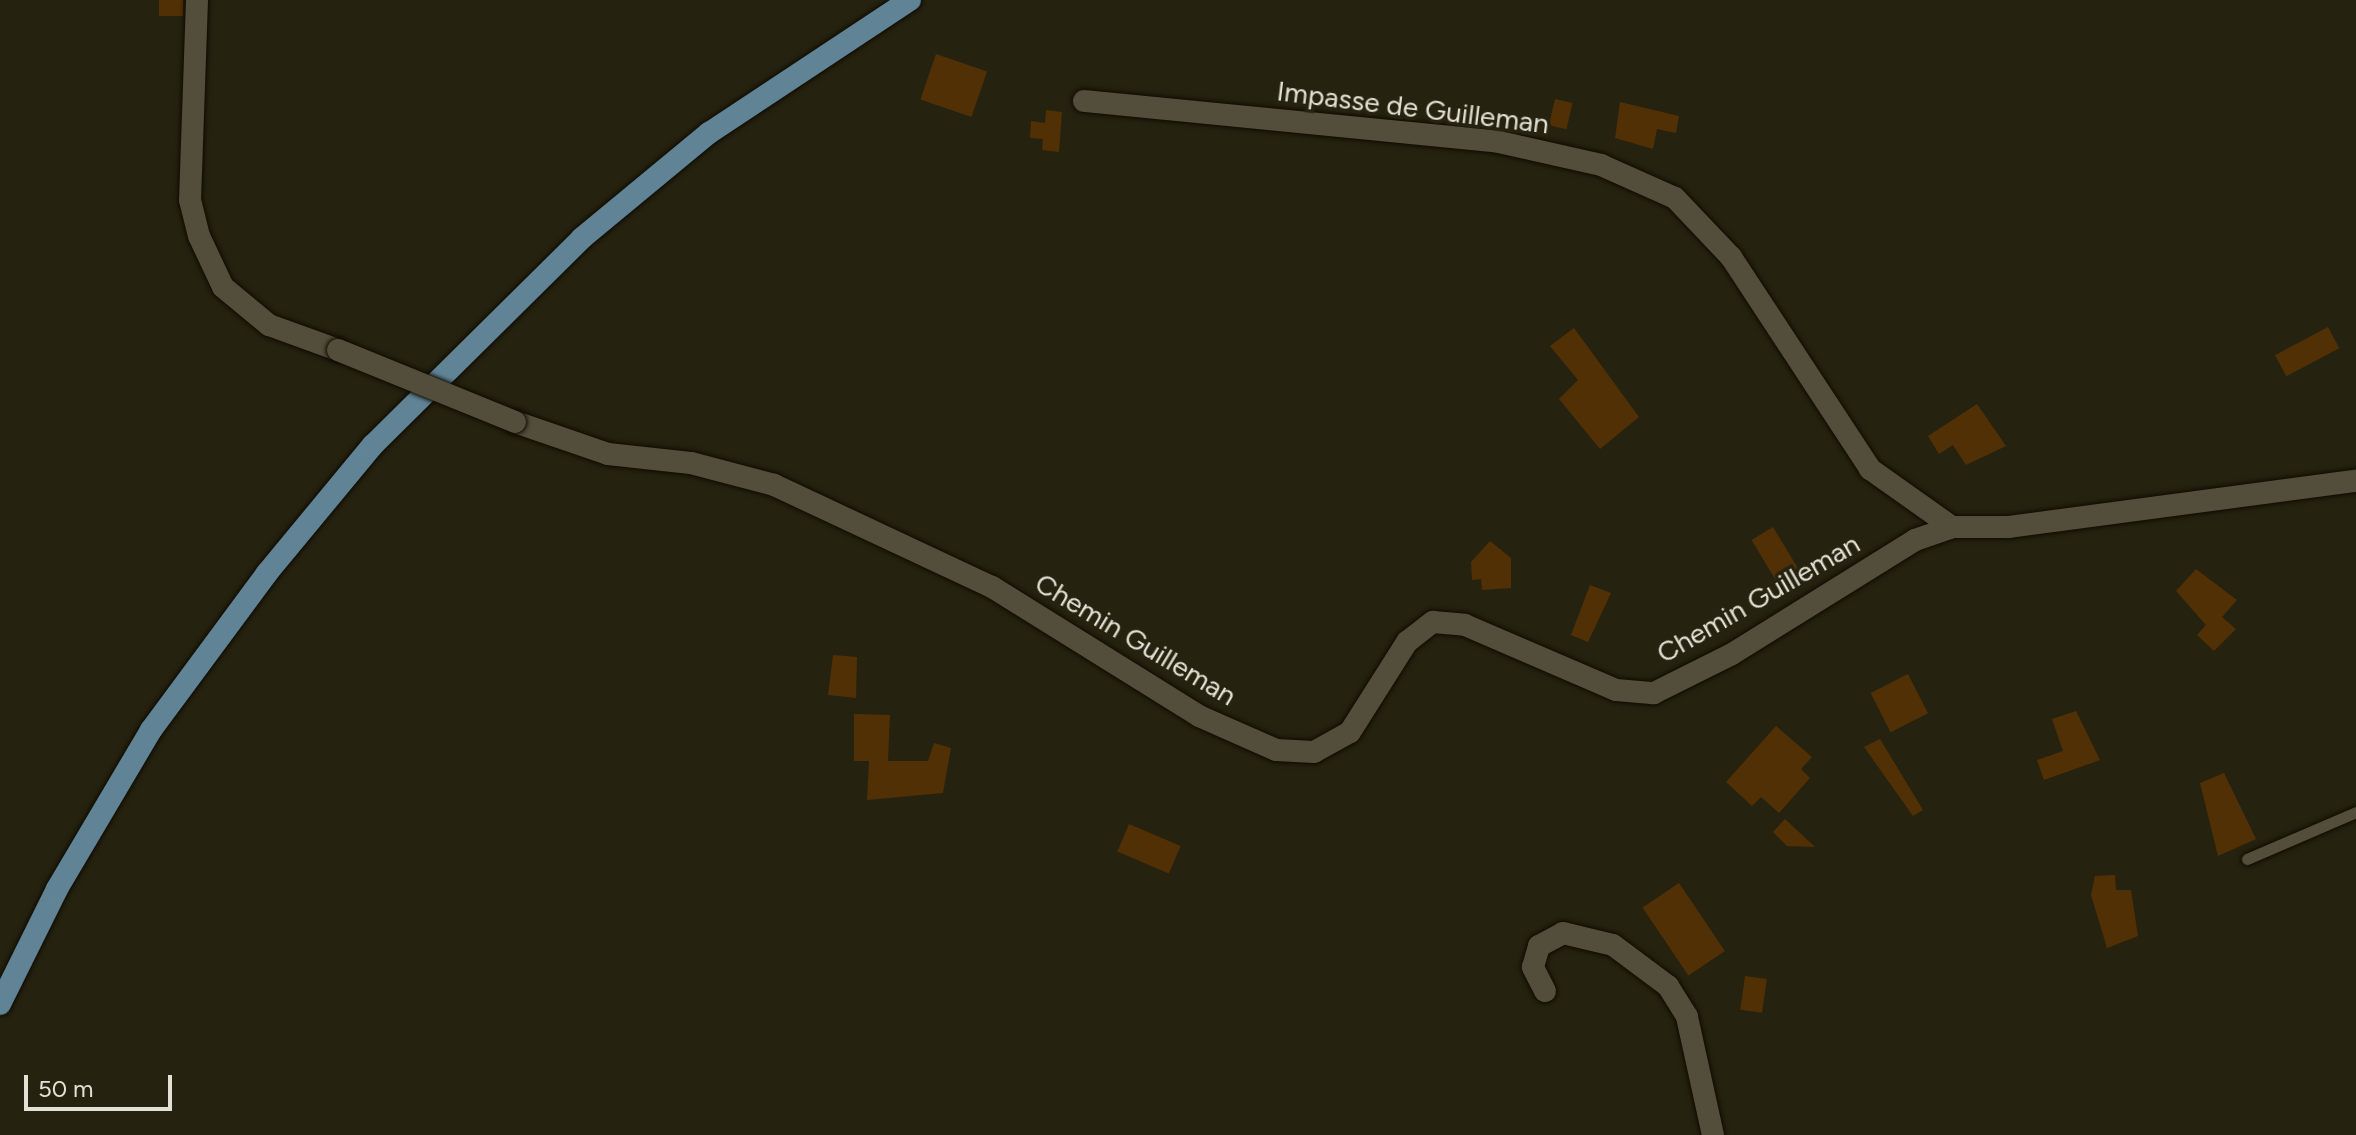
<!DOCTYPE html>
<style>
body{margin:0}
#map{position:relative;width:2356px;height:1135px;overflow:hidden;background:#262210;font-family:Figtree,sans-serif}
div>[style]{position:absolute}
.building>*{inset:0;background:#513005;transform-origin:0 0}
.roads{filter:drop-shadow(0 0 2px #0f0b00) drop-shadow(0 0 2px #0f0b00)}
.service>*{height:11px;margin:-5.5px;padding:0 5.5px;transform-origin:5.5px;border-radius:5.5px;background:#534e3b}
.minor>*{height:22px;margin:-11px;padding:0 11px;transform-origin:11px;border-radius:11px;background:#534e3b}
.primary>*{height:22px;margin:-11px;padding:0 11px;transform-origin:11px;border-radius:11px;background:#608496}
.bridges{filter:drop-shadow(0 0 2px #0f0b00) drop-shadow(0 0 2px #0f0b00)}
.minor-bridge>*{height:22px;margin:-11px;padding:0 11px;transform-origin:11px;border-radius:11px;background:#534e3b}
span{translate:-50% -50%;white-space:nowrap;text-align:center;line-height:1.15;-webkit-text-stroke:7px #262210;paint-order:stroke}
.street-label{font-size:28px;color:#e3e0d5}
.scale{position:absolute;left:24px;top:1075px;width:148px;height:36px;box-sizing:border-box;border:4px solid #e3e0d5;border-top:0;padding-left:10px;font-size:24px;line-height:28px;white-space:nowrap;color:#e3e0d5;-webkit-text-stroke:6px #262210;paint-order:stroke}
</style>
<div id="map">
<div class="building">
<i style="left:159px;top:0;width:24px;height:16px"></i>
<i style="left:936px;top:54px;width:54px;height:48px;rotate:19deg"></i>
<i style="left:1555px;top:99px;width:18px;height:27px;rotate:13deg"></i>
<i style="clip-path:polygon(1620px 102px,1679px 116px,1676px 133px,1657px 129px,1653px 149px,1615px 138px)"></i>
<i style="clip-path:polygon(1046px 110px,1062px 112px,1059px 152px,1042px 150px,1043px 139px,1030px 138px,1031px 121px,1045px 123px)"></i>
<i style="left:2328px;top:327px;width:24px;height:60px;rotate:62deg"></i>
<i style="clip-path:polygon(1574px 328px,1639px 417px,1600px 449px,1559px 399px,1578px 380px,1550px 346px)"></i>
<i style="clip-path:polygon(1977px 404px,2006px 446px,1966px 465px,1953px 445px,1939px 454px,1928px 436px)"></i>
<i style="left:1773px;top:527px;width:50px;height:25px;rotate:59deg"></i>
<i style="clip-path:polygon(1490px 541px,1511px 558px,1511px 588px,1482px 590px,1481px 579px,1472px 580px,1471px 562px)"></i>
<i style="clip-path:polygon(2196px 569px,2237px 600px,2222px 617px,2236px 629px,2214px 651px,2197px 635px,2206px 625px,2176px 591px)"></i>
<i style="clip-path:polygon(1590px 585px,1611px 593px,1588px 642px,1571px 635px)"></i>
<i style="clip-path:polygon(833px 655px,857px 657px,856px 698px,828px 695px)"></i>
<i style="left:1908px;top:674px;width:44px;height:42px;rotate:63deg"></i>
<i style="clip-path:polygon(2076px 711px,2100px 760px,2044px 780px,2037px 760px,2063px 751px,2052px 719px)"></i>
<i style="clip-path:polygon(854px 714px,890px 715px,888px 761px,928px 761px,934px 743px,951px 748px,943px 793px,867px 800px,869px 761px,854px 761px)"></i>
<i style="clip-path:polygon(1776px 726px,1812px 757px,1801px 769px,1810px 778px,1779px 813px,1761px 797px,1752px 806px,1726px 782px)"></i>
<i style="clip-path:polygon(1880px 739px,1923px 810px,1913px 816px,1864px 747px)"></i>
<i style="clip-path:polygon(2224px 773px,2256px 839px,2218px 856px,2200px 783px)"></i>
<i style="clip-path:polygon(1785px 819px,1815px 847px,1787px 846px,1773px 832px)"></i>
<i style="left:1129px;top:824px;width:56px;height:30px;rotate:23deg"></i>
<i style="clip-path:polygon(2115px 875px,2116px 890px,2131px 890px,2138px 936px,2107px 948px,2091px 895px,2095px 876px)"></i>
<i style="left:1679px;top:883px;width:82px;height:44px;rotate:56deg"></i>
<i style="left:1745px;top:976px;width:22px;height:34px;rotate:8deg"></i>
</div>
<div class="roads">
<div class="service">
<i style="left:2247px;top:859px;width:119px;rotate:-23.3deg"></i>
</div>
<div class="minor">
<i style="left:197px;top:0;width:200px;rotate:92deg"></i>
<i style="left:190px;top:200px;width:37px;rotate:76deg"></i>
<i style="left:199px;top:236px;width:56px;rotate:64.8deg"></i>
<i style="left:223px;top:287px;width:60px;rotate:39.6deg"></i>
<i style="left:269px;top:325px;width:73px;rotate:19.9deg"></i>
<i style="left:1084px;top:101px;width:417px;rotate:5.6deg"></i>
<i style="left:1499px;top:142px;width:105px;rotate:12.7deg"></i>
<i style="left:1601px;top:165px;width:81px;rotate:24deg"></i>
<i style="left:1675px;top:198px;width:81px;rotate:46.5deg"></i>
<i style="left:1731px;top:257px;width:254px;rotate:56.7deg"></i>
<i style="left:1870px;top:469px;width:100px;rotate:35.3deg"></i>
<i style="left:515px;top:422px;width:98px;rotate:19deg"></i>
<i style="left:608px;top:454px;width:83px;rotate:6.2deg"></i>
<i style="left:691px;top:463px;width:86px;rotate:14.8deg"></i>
<i style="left:774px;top:485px;width:241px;rotate:25.1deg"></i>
<i style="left:992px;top:587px;width:244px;rotate:31.9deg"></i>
<i style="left:1199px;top:716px;width:84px;rotate:23.8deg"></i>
<i style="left:1276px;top:750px;width:38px;rotate:3deg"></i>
<i style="left:1314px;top:752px;width:41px;rotate:-29.1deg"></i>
<i style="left:1350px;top:732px;width:107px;rotate:-57.7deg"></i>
<i style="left:1407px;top:642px;width:33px;rotate:-38deg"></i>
<i style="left:1433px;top:622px;width:32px;rotate:5deg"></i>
<i style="left:1465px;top:625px;width:164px;rotate:23.3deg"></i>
<i style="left:1616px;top:690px;width:38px;rotate:5deg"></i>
<i style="left:1654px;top:693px;width:87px;rotate:-26.6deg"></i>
<i style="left:1732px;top:654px;width:216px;rotate:-31.9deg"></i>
<i style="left:1915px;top:540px;width:39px;rotate:-19deg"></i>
<i style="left:1952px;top:527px;width:57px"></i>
<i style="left:2009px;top:527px;width:350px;rotate:-7.6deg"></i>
<i style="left:1545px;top:991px;width:27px;rotate:-117deg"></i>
<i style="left:1533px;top:967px;width:22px;rotate:-74deg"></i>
<i style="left:1539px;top:946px;width:27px;rotate:-28deg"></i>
<i style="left:1563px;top:933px;width:51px;rotate:13.5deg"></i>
<i style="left:1613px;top:945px;width:69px;rotate:36.7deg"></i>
<i style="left:1668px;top:986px;width:36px;rotate:58deg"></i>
<i style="left:1687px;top:1017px;width:121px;rotate:77.6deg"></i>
</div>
<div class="primary">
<i style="left:0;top:1004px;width:128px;rotate:-63.6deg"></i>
<i style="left:57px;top:889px;width:185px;rotate:-59.4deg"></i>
<i style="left:151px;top:730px;width:195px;rotate:-53.5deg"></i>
<i style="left:267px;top:573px;width:166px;rotate:-50.4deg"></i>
<i style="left:373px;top:445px;width:294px;rotate:-44.7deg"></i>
<i style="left:582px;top:238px;width:165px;rotate:-39.6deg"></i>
<i style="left:709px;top:133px;width:241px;rotate:-33.5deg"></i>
</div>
</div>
<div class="bridges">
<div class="minor-bridge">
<i style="left:338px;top:350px;width:191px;rotate:22.1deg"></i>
</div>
</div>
<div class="street-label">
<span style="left:1413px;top:107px;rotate:7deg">Impasse de Guilleman</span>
<span style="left:1758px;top:598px;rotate:-30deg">Chemin Guilleman</span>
<span style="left:1136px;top:639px;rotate:31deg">Chemin Guilleman</span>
</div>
<div class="scale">50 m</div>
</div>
